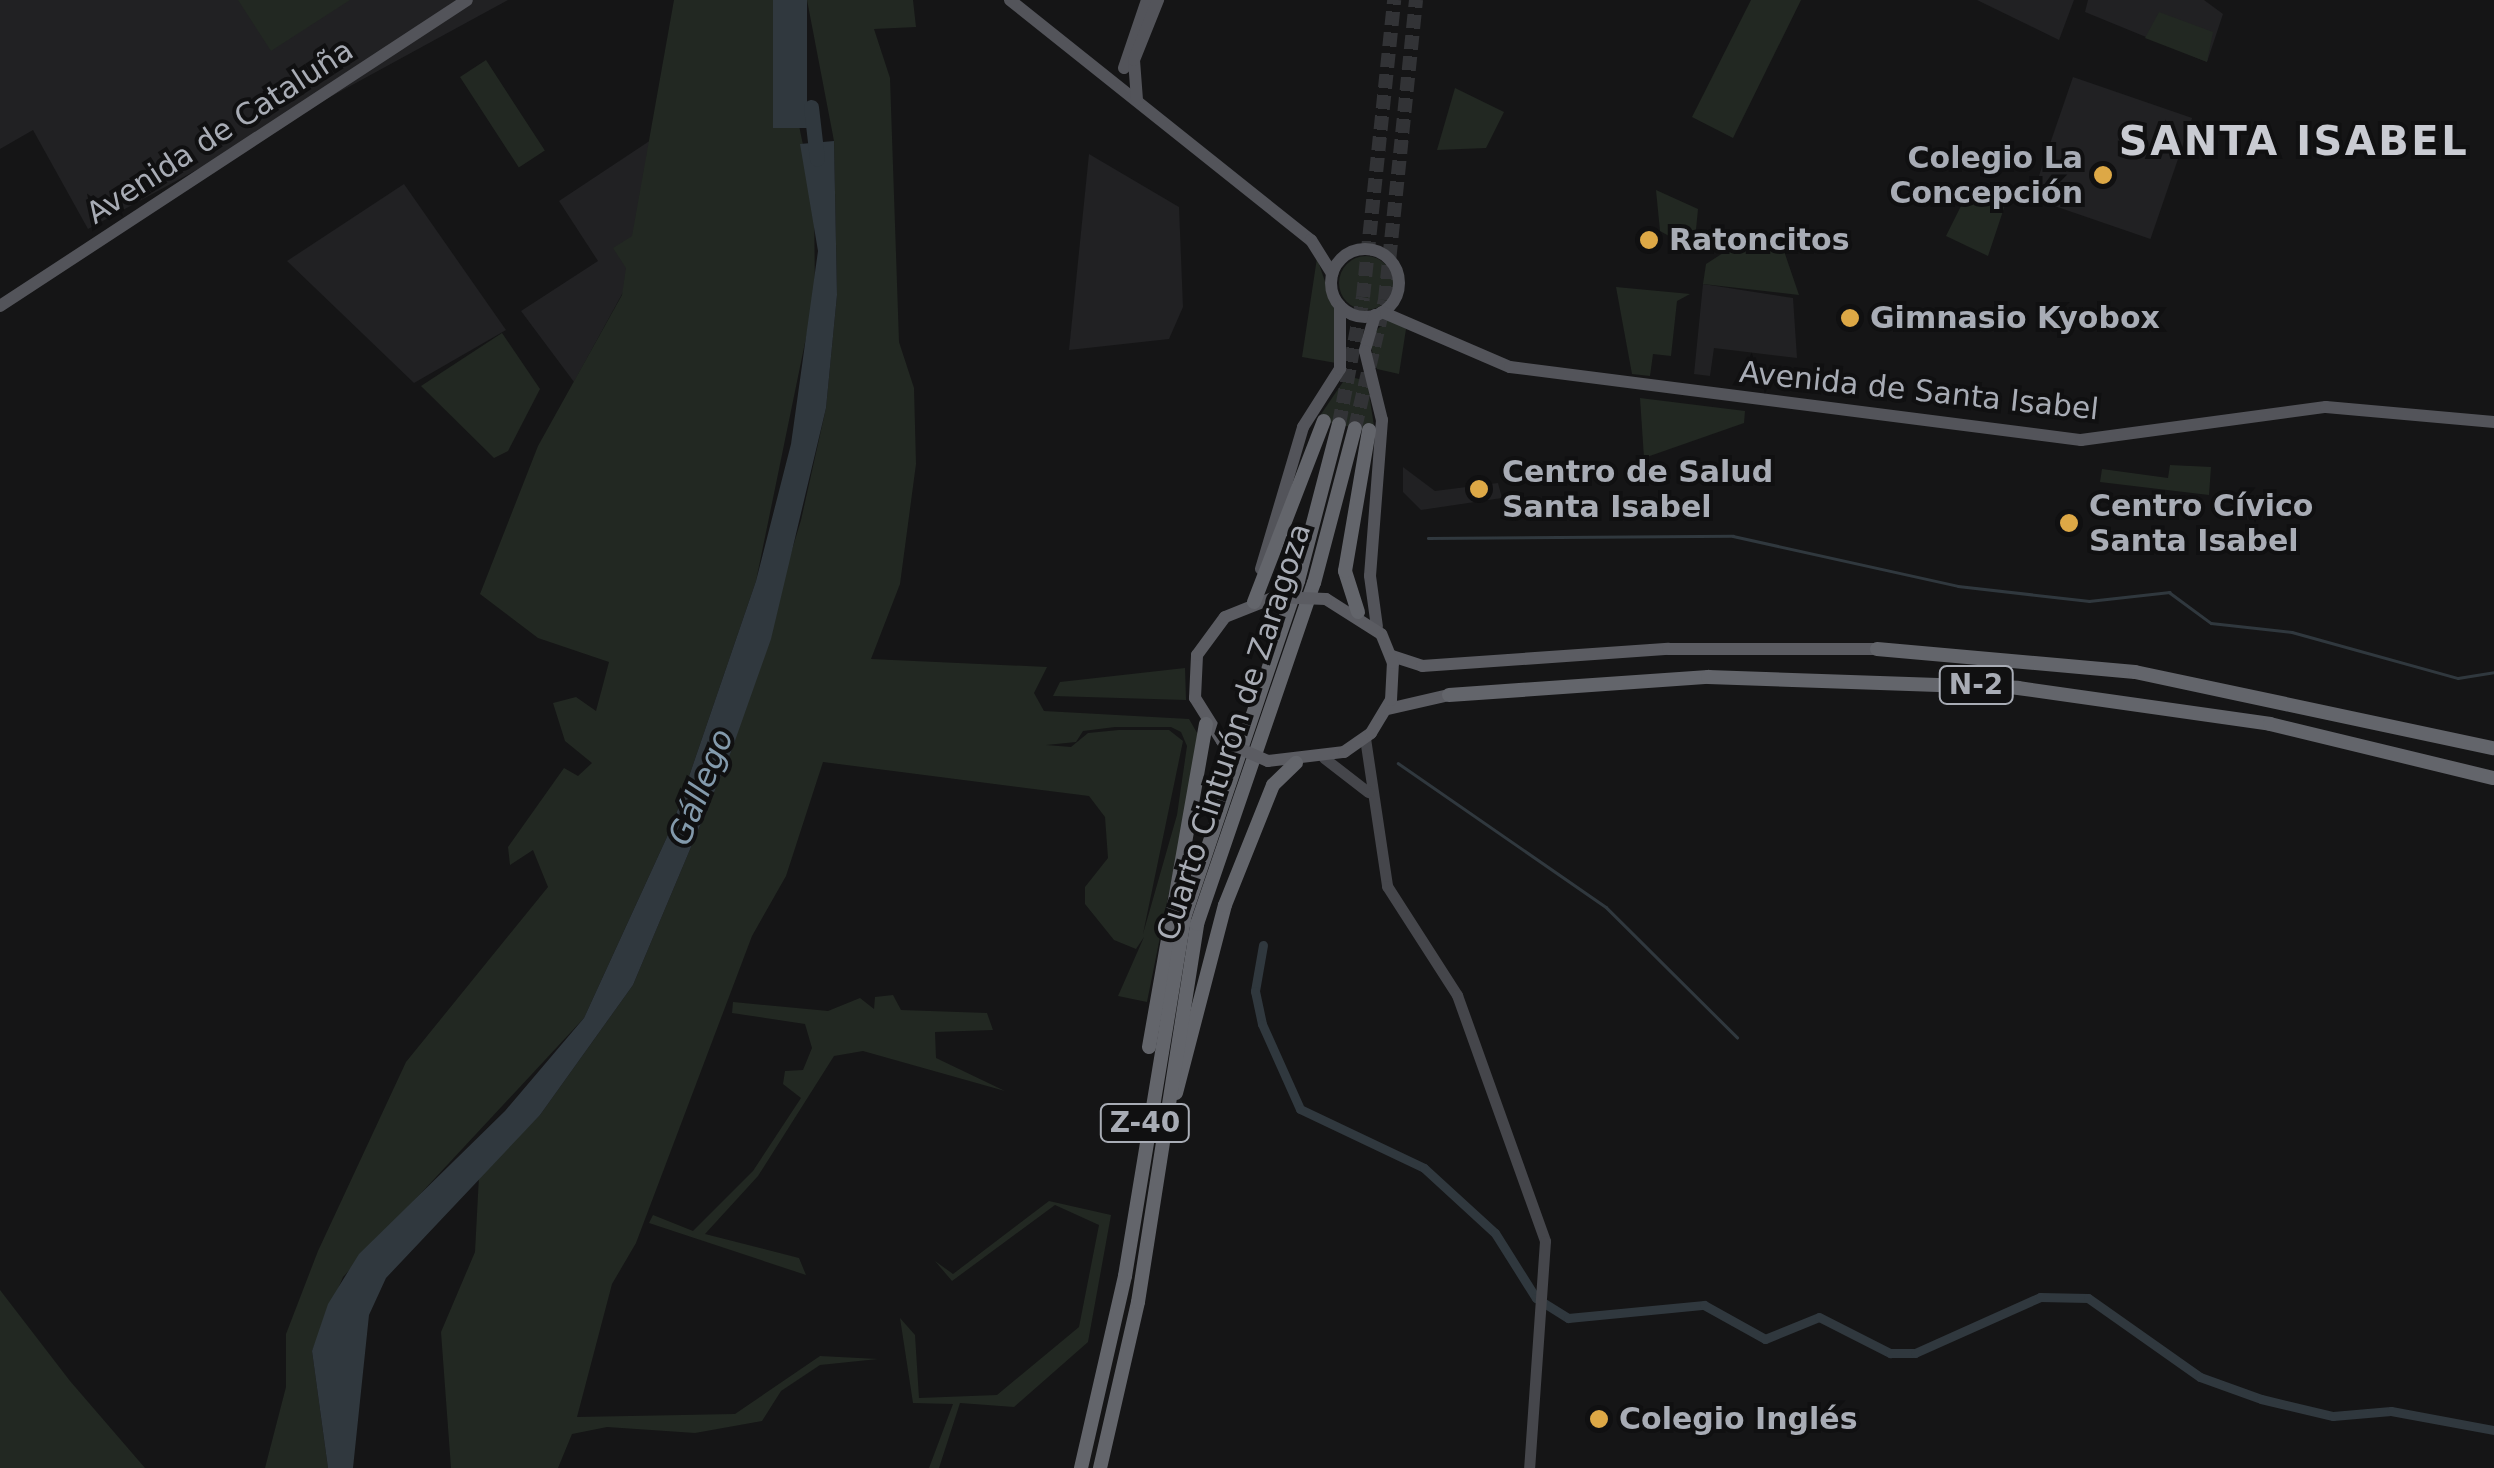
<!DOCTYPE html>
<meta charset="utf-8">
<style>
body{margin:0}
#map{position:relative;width:2494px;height:1468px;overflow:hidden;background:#151516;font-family:"DejaVu Sans",sans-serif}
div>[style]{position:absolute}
.built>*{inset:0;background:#212123;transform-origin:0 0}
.green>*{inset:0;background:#222822;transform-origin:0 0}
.round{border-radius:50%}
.water>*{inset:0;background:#30383e;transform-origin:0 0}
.stream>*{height:2.5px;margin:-1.25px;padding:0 1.25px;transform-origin:1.25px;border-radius:1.25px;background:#30383e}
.canal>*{height:9px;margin:-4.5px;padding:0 4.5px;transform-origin:4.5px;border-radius:4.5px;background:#30383e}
.river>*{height:15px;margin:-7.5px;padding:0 7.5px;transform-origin:7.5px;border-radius:7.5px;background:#30383e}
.motorway-tunnel>*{height:14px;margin-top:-7px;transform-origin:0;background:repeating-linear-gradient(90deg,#323336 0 14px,transparent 0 21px)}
.secondary>*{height:11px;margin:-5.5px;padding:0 5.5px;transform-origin:5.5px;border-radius:5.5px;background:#45464b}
.primary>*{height:12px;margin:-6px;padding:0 6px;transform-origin:6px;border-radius:6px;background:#53545a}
.primary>.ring{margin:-6px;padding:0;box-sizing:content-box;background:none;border:12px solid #53545a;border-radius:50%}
.trunk>*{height:12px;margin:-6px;padding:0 6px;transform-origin:6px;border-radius:6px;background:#5b5c62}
.motorway>*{height:14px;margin:-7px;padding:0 7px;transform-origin:7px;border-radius:7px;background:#63656b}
.trunk-bridge>*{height:12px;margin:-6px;padding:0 6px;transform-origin:6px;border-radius:6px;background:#5b5c62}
.dots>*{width:28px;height:28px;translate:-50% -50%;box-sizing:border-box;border:5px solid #101011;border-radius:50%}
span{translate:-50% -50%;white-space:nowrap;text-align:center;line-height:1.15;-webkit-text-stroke:8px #101011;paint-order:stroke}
.shield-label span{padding:2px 8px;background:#101011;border:2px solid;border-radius:8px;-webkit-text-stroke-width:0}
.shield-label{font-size:28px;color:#a8acb5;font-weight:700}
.street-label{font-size:30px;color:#a8acb5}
.poi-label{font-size:30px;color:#a8acb5;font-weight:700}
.right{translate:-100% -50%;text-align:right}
.left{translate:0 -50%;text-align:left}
.water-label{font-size:32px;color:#839aac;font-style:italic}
.district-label{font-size:40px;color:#c9cbd2;font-weight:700;letter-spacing:2.5px}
</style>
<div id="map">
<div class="built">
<i style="clip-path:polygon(0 0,508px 0,88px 229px,33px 130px,0 149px)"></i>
<i style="clip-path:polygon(1977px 0,2074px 0,2059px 40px)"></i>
<i style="clip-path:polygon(2088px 0,2204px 0,2223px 14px,2207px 62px,2085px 12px)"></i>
<i style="left:2073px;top:77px;width:126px;height:128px;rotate:19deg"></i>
<i style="clip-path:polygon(654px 138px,627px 285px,574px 382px,521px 311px,598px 261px,559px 201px)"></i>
<i style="clip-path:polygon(1089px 154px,1179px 207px,1183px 307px,1169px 339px,1069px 350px)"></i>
<i style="clip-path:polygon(404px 184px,506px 330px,414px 383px,287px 261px)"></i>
<i style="clip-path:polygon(1703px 284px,1793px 298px,1797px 358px,1714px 348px,1710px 376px,1694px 374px)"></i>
<i style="clip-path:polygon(1403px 467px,1435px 491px,1498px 483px,1502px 498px,1421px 510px,1403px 492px)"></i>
</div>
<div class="green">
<i style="clip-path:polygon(238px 0,350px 0,271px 51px)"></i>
<i style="clip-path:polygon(674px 0,773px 0,814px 198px,815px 294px,756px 581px,672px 826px,584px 1018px,343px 1277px,312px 1351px,328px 1468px,265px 1468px,286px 1387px,286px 1334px,318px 1251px,406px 1062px,548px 887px,533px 850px,510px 865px,508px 847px,564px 768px,578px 776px,592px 763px,565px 741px,553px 703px,576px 697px,596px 711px,609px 662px,538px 638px,480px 594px,538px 446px,622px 295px,626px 268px,613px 248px,632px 236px)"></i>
<i style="clip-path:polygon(evenodd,807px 0,913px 0,916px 27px,874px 29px,890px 78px,899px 342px,914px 388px,916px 464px,900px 584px,871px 659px,1047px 667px,1034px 693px,1044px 711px,1189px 719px,1200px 738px,1147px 1002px,1118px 996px,1144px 937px,1136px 949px,1114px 940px,1085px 904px,1085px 887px,1108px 858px,1105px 817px,1089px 796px,823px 762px,786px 876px,752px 936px,636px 1243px,612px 1284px,577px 1417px,735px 1414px,820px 1356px,878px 1359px,820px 1365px,781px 1391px,762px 1421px,695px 1433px,607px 1427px,572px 1434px,558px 1468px,451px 1468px,441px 1332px,475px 1252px,479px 1176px,540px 1115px,633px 985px,731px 752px,801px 520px,826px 408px,837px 295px,834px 141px,807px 0,1115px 727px,1171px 727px,1181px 732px,1187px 746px,1177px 815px,1143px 934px,1183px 741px,1169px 730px,1119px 730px,1088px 733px,1071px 747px,1046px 745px,1076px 742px,1083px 731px,1115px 727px)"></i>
<i style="clip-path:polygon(1751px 0,1801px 0,1733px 138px,1692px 117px)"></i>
<i style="clip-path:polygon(2159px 12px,2213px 32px,2207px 62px,2145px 38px)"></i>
<i style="left:486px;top:60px;width:108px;height:31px;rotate:57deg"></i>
<i style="clip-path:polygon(1455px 88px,1504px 112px,1486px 148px,1437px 150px)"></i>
<i style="clip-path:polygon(1970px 188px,2005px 205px,1988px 256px,1946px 236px)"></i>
<i style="clip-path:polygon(1656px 190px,1698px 209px,1694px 250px,1660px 231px)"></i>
<i style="clip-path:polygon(1754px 233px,1784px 251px,1799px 295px,1703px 284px,1706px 264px)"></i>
<i class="round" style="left:1339px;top:256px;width:54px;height:54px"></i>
<i style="clip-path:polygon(1317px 258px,1335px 311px,1336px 363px,1302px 357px)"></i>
<i style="clip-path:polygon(1616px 287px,1690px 294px,1677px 301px,1671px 356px,1653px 354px,1650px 376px,1632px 374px)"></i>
<i style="clip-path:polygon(1389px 319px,1406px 329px,1399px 374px,1377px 369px,1372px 351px,1372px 334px)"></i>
<i style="clip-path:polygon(502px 333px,540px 389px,508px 451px,494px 458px,421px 386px)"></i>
<i style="clip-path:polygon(1347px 376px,1367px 381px,1375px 432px,1317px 420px)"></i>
<i style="clip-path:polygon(1640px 398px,1745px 411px,1744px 423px,1644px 458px)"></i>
<i style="clip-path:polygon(2170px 465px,2211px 467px,2209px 495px,2100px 482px,2102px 469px,2168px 478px)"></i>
<i style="clip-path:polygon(1185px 668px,1186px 700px,1053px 696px,1060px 682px)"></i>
<i style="clip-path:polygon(893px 995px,901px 1010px,987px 1013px,993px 1030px,935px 1032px,936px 1058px,1005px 1091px,863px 1051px,834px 1056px,758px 1176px,705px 1234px,799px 1258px,806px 1275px,649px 1223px,653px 1215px,693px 1231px,753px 1171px,801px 1098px,783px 1084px,785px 1071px,803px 1070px,812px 1048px,805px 1024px,732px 1013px,733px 1002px,828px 1011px,860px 998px,874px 1009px,875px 997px)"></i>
<i style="clip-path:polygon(1049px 1201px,1111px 1215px,1088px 1342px,1014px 1407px,960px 1403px,939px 1468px,929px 1468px,953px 1404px,913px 1403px,900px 1318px,915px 1335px,919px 1398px,997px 1395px,1079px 1327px,1099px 1225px,1055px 1205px,952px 1281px,935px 1261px,953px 1274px)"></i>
<i style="clip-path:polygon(0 1290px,70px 1381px,145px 1468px,0 1468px)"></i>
</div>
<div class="water">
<i style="left:773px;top:0;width:34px;height:128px"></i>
<i style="clip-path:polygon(834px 141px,837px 295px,826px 408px,771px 639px,731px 752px,633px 985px,540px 1115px,386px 1278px,369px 1315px,353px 1468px,328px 1468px,312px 1351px,328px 1304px,359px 1254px,505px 1111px,584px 1018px,672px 826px,756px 581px,791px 444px,818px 251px,800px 144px)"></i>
</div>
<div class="stream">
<i style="left:1428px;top:538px;width:305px;rotate:-0.4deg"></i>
<i style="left:1733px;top:536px;width:230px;rotate:12.5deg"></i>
<i style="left:1958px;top:586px;width:132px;rotate:6.5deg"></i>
<i style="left:2089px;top:601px;width:81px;rotate:-6.4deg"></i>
<i style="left:2169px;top:592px;width:52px;rotate:36.4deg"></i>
<i style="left:2211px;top:623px;width:81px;rotate:6.3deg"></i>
<i style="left:2292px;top:632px;width:172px;rotate:15.5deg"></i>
<i style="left:2458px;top:678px;width:36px;rotate:-9deg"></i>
<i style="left:1398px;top:763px;width:253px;rotate:34.7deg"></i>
<i style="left:1606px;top:907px;width:185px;rotate:44.8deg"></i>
</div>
<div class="canal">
<i style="left:1263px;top:945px;width:47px;rotate:99.9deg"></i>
<i style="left:1255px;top:991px;width:34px;rotate:78deg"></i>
<i style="left:1262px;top:1024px;width:93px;rotate:65.9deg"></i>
<i style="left:1300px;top:1109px;width:137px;rotate:25.4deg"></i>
<i style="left:1424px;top:1168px;width:96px;rotate:42.5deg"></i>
<i style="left:1495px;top:1233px;width:77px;rotate:57.8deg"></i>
<i style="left:1536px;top:1298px;width:38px;rotate:32deg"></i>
<i style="left:1568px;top:1318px;width:137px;rotate:-5.5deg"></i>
<i style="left:1704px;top:1305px;width:70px;rotate:29.1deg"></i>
<i style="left:1765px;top:1339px;width:58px;rotate:-22.2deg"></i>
<i style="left:1819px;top:1317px;width:80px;rotate:26.9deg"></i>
<i style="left:1890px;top:1353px;width:25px"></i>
<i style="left:1915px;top:1353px;width:137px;rotate:-24.1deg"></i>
<i style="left:2040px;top:1297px;width:48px;rotate:1.2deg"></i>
<i style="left:2088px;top:1298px;width:137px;rotate:35.2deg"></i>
<i style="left:2200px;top:1377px;width:65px;rotate:19.8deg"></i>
<i style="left:2261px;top:1399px;width:74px;rotate:13.3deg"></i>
<i style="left:2333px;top:1416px;width:58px;rotate:-4.9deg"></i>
<i style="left:2391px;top:1411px;width:105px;rotate:10.5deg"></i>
</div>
<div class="river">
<i style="left:811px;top:107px;width:52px;rotate:83.4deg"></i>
</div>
<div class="motorway-tunnel">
<i style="left:1339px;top:424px;width:129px;rotate:-79.3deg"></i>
<i style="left:1363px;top:297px;width:299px;rotate:-84deg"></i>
<i style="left:1355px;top:428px;width:131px;rotate:-76.8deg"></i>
<i style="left:1385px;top:300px;width:302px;rotate:-84.1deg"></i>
</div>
<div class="secondary">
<i style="left:1365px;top:738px;width:150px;rotate:81.5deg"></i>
<i style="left:1387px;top:886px;width:130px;rotate:57.3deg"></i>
<i style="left:1457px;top:995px;width:261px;rotate:70.3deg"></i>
<i style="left:1545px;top:1241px;width:228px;rotate:94deg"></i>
<i style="left:1324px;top:758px;width:56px;rotate:37.7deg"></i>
</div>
<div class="primary">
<i style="left:1010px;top:0;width:385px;rotate:38.6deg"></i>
<i style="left:1311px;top:240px;width:40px;rotate:58deg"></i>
<i style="left:1124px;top:68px;width:72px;rotate:-71.3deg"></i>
<i style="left:1137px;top:100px;width:40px;rotate:-94.3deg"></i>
<i style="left:1134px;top:60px;width:65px;rotate:-68.2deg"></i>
<i class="ring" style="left:1331px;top:249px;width:56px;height:56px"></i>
<i style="left:0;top:306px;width:558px;rotate:-33.23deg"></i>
<i style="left:1382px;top:312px;width:139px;rotate:23.3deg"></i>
<i style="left:1510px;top:367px;width:576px;rotate:7.29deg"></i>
<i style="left:2081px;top:440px;width:247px;rotate:-7.7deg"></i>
<i style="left:2326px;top:407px;width:169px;rotate:5.1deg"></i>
<i style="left:1375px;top:315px;width:37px;rotate:106deg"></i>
<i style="left:1365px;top:351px;width:71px;rotate:76.2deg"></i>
<i style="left:1382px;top:420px;width:156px;rotate:94.4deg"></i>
<i style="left:1370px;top:576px;width:51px;rotate:82.2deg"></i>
<i style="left:1261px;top:569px;width:148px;rotate:-73.5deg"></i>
<i style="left:1303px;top:427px;width:69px;rotate:-57.5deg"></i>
<i style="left:1340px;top:369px;width:63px;rotate:-90deg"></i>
</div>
<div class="trunk">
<i style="left:1392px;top:656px;width:32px;rotate:18deg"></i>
<i style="left:1422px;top:666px;width:247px;rotate:-4deg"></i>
<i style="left:1668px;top:649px;width:209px"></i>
<i style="left:1388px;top:709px;width:63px;rotate:-12.9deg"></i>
<i style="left:1222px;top:741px;width:51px;rotate:-122.1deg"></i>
<i style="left:1195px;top:698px;width:43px;rotate:-87.3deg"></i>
<i style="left:1197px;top:655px;width:47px;rotate:-53.6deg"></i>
<i style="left:1225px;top:617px;width:54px;rotate:-21.8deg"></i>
<i style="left:1268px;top:761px;width:77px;rotate:-6.8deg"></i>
<i style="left:1344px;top:752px;width:33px;rotate:-35deg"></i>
<i style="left:1371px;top:733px;width:39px;rotate:-59deg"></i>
<i style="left:1391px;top:700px;width:37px;rotate:-87deg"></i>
<i style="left:1393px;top:663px;width:31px;rotate:-112deg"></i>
<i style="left:1381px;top:634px;width:65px;rotate:-147.5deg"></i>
</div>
<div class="motorway">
<i style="left:1254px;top:602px;width:194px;rotate:-68.9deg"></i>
<i style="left:1358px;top:612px;width:43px;rotate:-107.6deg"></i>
<i style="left:1345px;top:571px;width:143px;rotate:-80.3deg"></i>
<i style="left:1877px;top:649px;width:259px;rotate:5.1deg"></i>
<i style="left:2135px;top:672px;width:367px;rotate:12deg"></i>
<i style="left:1449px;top:695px;width:260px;rotate:-4deg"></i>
<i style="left:1708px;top:677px;width:310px;rotate:2deg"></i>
<i style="left:2018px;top:688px;width:255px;rotate:8.1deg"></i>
<i style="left:2270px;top:724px;width:230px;rotate:13.6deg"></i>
<i style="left:1149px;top:1047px;width:328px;rotate:-80deg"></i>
<i style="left:1176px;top:1093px;width:194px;rotate:-75.4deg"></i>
<i style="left:1225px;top:905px;width:129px;rotate:-68.2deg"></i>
<i style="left:1273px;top:785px;width:32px;rotate:-44deg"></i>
<i style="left:1081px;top:1468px;width:197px;rotate:-77.1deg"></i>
<i style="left:1125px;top:1276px;width:366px;rotate:-80.6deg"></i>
<i style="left:1185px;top:915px;width:353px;rotate:-71.3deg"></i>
<i style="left:1298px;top:581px;width:162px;rotate:-75.4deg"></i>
<i style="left:1100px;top:1468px;width:170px;rotate:-77.1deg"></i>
<i style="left:1138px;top:1302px;width:383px;rotate:-81.1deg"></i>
<i style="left:1197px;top:924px;width:361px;rotate:-71.1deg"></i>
<i style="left:1314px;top:583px;width:160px;rotate:-75.2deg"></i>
</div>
<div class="trunk-bridge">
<i style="left:1275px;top:597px;width:51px;rotate:2.2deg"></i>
<i style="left:1222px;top:741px;width:50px;rotate:23.5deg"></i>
</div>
<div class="dots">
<i style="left:2103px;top:175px;background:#dda846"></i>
<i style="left:1649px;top:240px;background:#dda846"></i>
<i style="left:1850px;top:318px;background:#dda846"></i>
<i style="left:1479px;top:489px;background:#dda846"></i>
<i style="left:2069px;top:523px;background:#dda846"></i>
<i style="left:1599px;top:1419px;background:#dda846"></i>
</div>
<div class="shield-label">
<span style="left:1976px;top:685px">N-2</span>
<span style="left:1145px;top:1123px">Z-40</span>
</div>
<div class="street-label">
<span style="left:220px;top:132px;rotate:-33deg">Avenida de Cataluña</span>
<span style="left:1919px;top:391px;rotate:6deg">Avenida de Santa Isabel</span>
<span style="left:1234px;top:732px;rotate:-72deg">Cuarto Cinturón de Zaragoza</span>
</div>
<div class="poi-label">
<span class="right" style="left:2083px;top:175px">Colegio La<br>Concepción</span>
<span class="left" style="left:1669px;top:240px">Ratoncitos</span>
<span class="left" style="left:1870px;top:318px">Gimnasio Kyobox</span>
<span class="left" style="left:1502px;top:489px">Centro de Salud<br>Santa Isabel</span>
<span class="left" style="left:2089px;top:523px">Centro Cívico<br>Santa Isabel</span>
<span class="left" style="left:1619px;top:1419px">Colegio Inglés</span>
</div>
<div class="water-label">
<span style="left:701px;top:787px;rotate:-68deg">Gállego</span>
</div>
<div class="district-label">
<span style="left:2294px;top:141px">SANTA ISABEL</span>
</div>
</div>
